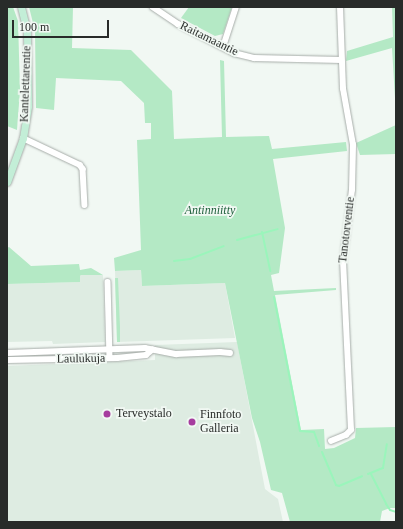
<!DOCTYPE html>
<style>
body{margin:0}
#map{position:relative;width:403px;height:529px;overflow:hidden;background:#f1f8f3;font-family:"Times New Roman",serif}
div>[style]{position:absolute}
.built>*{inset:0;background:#deece2}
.green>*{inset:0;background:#b4e9c5}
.stream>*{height:2px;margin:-1px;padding:0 1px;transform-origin:1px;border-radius:1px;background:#9af5bb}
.roads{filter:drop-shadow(0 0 1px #a7ada9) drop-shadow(0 0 1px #a7ada9)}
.minor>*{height:5.5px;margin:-2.75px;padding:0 2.75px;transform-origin:2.75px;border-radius:2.75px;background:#fff}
.secondary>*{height:7px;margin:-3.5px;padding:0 3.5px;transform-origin:3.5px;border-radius:3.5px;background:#c3eed7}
.dots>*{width:11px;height:11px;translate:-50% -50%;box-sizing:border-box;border:2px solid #f1f8f3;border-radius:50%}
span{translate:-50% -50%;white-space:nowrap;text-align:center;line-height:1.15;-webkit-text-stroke:3.5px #f1f8f3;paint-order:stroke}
.street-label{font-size:12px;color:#282b29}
.park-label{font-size:12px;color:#20613d;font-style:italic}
.poi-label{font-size:12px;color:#282b29}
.left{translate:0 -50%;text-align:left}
.frame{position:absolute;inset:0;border:8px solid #282b29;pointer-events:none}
.scale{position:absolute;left:12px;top:20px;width:97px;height:18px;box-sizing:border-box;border:2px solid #282b29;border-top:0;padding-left:5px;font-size:12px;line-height:14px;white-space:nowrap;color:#282b29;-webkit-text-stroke:3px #f1f8f3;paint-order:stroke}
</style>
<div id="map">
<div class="built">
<i style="clip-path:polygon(141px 270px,142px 286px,225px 283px,235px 338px,117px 342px,115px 271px)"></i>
<i style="clip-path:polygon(81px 275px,103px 275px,105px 342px,53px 344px,52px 341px,7px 342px,7px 284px,79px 282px,80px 276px)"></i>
<i style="clip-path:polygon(237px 342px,265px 489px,278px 499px,283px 522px,7px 522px,7px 366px,155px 360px,155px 345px)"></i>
</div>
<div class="green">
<i style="clip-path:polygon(7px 7px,13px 7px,18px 21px,20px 90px,17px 130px,7px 126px)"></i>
<i style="clip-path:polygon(29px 7px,73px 7px,72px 48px,131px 50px,172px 91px,174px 139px,222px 137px,220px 60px,224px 61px,226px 137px,269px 136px,272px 149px,346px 142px,347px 151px,273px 159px,285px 228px,279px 273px,271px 275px,274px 291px,336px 288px,336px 290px,275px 295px,301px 430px,324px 429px,325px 449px,334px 448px,355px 438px,356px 428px,396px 427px,396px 508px,390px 508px,382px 511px,380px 522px,290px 522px,282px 493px,271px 490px,260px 442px,252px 418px,225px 283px,142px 286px,141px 270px,115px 271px,114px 258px,141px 250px,137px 140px,151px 139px,151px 123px,145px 123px,144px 103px,121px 81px,56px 78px,54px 110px,36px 108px,35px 31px)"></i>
<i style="clip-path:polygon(189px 7px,232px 7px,223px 34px,215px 36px,181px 18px)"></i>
<i style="clip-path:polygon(392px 7px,396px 7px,396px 115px,392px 48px,346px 61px,347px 51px,393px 37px)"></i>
<i style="clip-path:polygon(396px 125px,396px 154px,360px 155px,356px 143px)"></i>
<i style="clip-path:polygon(9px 247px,31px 266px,79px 264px,80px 270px,91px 268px,103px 275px,81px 275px,80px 276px,80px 282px,7px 284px,7px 248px)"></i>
<i style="clip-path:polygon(115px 278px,118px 278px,120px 327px,120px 342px,117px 342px)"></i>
</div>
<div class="stream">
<i style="left:262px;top:232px;width:40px;rotate:78deg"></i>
<i style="left:237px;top:240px;width:42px;rotate:-15deg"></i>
<i style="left:174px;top:261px;width:16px;rotate:-7deg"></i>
<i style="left:190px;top:259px;width:36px;rotate:-21deg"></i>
<i style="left:274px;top:297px;width:136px;rotate:79deg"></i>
<i style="left:300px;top:431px;width:14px;rotate:4deg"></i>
<i style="left:314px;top:432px;width:15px;rotate:70deg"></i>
<i style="left:322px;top:452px;width:36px;rotate:67deg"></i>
<i style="left:336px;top:485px;width:3px;rotate:18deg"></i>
<i style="left:339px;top:486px;width:25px;rotate:-23deg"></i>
<i style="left:368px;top:474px;width:16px;rotate:-22deg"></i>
<i style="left:383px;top:468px;width:24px;rotate:-81deg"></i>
<i style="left:371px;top:474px;width:34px;rotate:63deg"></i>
<i style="left:386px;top:504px;width:7px;rotate:56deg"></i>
<i style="left:390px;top:510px;width:6px;rotate:18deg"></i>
</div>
<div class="roads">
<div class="minor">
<i style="left:153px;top:7px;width:30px;rotate:34deg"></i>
<i style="left:178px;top:24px;width:63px;rotate:27.4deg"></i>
<i style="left:234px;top:53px;width:21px;rotate:14deg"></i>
<i style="left:254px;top:58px;width:87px;rotate:1.3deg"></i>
<i style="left:223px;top:47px;width:42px;rotate:-72deg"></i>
<i style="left:23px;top:138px;width:63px;rotate:25.3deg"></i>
<i style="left:80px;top:165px;width:5px;rotate:53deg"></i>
<i style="left:83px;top:169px;width:36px;rotate:87deg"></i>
<i style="left:108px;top:282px;width:76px;rotate:88.5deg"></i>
<i style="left:7px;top:353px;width:138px;rotate:-2.1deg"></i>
<i style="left:145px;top:348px;width:32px;rotate:11deg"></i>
<i style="left:176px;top:354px;width:44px;rotate:-2.6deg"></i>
<i style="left:220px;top:352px;width:10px;rotate:6deg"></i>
<i style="left:7px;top:360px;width:110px;rotate:-1deg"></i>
<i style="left:117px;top:358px;width:29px;rotate:-6deg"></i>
<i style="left:146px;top:355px;width:8px;rotate:-40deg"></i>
<i style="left:331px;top:441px;width:16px;rotate:-22deg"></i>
<i style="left:346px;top:435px;width:7px;rotate:-45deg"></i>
<i style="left:351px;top:430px;width:169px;rotate:-92.7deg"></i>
<i style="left:343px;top:261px;width:72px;rotate:-82.8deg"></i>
<i style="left:352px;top:190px;width:45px;rotate:-88.7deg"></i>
<i style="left:353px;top:145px;width:57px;rotate:-100.1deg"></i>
<i style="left:343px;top:89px;width:82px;rotate:-92.1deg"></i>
</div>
<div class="secondary">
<i style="left:7px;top:182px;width:47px;rotate:-70deg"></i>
<i style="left:23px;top:138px;width:32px;rotate:-81deg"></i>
<i style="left:28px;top:106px;width:75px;rotate:-90.8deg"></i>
<i style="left:27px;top:31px;width:25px;rotate:-104deg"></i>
</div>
</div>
<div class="dots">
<i style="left:107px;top:414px;background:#a63d9f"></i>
<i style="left:192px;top:422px;background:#a63d9f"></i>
</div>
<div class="street-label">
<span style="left:209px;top:39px;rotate:26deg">Raitamaantie</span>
<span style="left:26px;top:84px;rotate:-88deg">Kantelettarentie</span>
<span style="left:347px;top:230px;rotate:-83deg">Tanotorventie</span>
<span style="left:81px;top:359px;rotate:-1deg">Laulukuja</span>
</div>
<div class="park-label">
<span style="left:210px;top:211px">Antinniitty</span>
</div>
<div class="poi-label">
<span class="left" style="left:116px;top:414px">Terveystalo</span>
<span class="left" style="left:200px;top:422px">Finnfoto<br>Galleria</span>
</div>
<div class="frame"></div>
<div class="scale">100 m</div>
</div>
